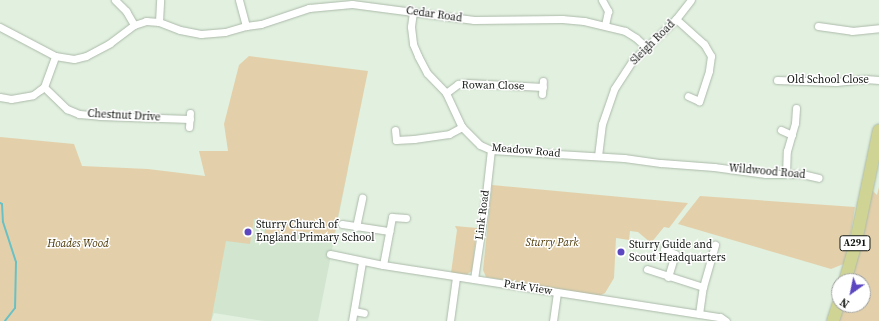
<!DOCTYPE html>
<style>
body{margin:0}
#map{position:relative;width:879px;height:321px;overflow:hidden;background:#e1f0df;font-family:"Source Serif 4",serif}
div>[style]{position:absolute}
.built>*{inset:0;background:#d1e5cf}
.green>*{inset:0;background:#e3d0aa}
.stream>*{height:2px;margin:-1px;padding:0 1px;transform-origin:1px;border-radius:1px;background:#69c1c5}
.roads{filter:drop-shadow(0 0 1px #acbaaa) drop-shadow(0 0 1px #acbaaa)}
.street>*{height:7px;margin:-3.5px;padding:0 3.5px;transform-origin:3.5px;border-radius:3.5px;background:#fff}
.primary>*{height:12px;margin:-6px;padding:0 6px;transform-origin:6px;border-radius:6px;background:#cfd494}
.dots>*{width:11px;height:11px;translate:-50% -50%;box-sizing:border-box;border:2px solid #fff;border-radius:50%}
span{translate:-50% -50%;white-space:nowrap;text-align:center;line-height:1.15;-webkit-text-stroke:3px #fff;paint-order:stroke}
.shield-label span{padding:1px 3px;background:#fff;border:1px solid;border-radius:3px;-webkit-text-stroke-width:0}
.shield-label{font-size:10px;color:#121712;font-weight:700}
.street-label{font-size:11px;color:#121712}
.poi-label{font-size:11px;color:#121712}
.left{translate:0 -50%;text-align:left}
.park-label{font-size:11px;color:#4a3603;font-style:italic}
.north{position:absolute;left:831px;top:273px;width:40px;height:40px;box-sizing:border-box;background:#fff;border:1px solid #a0a2a0;border-radius:50%;rotate:213deg;font-size:11px;font-weight:700;line-height:16px;text-align:center;color:#121712}
.north::after{content:'';display:block;margin:auto;width:14px;height:18px;background:#5c47c0;clip-path:polygon(50% 0,100% 100%,50% 72%,0 100%)}
</style>
<div id="map">
<div class="built">
<i style="clip-path:polygon(348px 169px,318px 321px,264px 321px,214px 313px,211px 321px,154px 321px,161px 218px)"></i>
</div>
<div class="green">
<i style="clip-path:polygon(249px 56px,368px 71px,333px 241px,320px 239px,311px 233px,305px 232px,299px 233px,289px 239px,278px 241px,264px 239px,266px 221px,254px 219px,250px 244px,226px 241px,211px 321px,0 321px,0 137px,74px 144px,82px 166px,148px 169px,205px 176px,199px 151px,228px 151px,224px 124px,239px 65px)"></i>
<i style="clip-path:polygon(492px 185px,632px 198px,688px 203px,669px 228px,664px 227px,651px 243px,638px 232px,630px 231px,629px 240px,616px 238px,614px 278px,605px 293px,599px 296px,486px 277px,483px 270px)"></i>
<i style="clip-path:polygon(879px 187px,879px 321px,834px 321px,839px 305px,863px 305px,863px 281px,846px 281px,872px 190px,877px 195px)"></i>
<i style="clip-path:polygon(700px 196px,855px 207px,846px 263px,831px 269px,678px 224px)"></i>
<i style="clip-path:polygon(455px 226px,477px 228px,472px 271px,466px 275px,451px 273px,457px 230px)"></i>
</div>
<div class="stream">
<i style="left:0;top:203px;width:2px;rotate:27deg"></i>
<i style="left:2px;top:204px;width:18px;rotate:87deg"></i>
<i style="left:3px;top:222px;width:42px;rotate:72deg"></i>
<i style="left:16px;top:262px;width:46px;rotate:91.2deg"></i>
<i style="left:15px;top:308px;width:16px;rotate:128deg"></i>
</div>
<div class="roads">
<div class="street">
<i style="left:115px;top:0;width:16px;rotate:45deg"></i>
<i style="left:126px;top:11px;width:16px;rotate:60deg"></i>
<i style="left:239px;top:0;width:27px;rotate:75deg"></i>
<i style="left:602px;top:0;width:13px;rotate:61deg"></i>
<i style="left:608px;top:11px;width:14px;rotate:102deg"></i>
<i style="left:413px;top:12px;width:15px;rotate:98deg"></i>
<i style="left:411px;top:27px;width:17px;rotate:83deg"></i>
<i style="left:413px;top:44px;width:13px;rotate:67deg"></i>
<i style="left:418px;top:56px;width:19px;rotate:62deg"></i>
<i style="left:427px;top:73px;width:28px;rotate:46deg"></i>
<i style="left:446px;top:93px;width:38px;rotate:65deg"></i>
<i style="left:462px;top:127px;width:25px;rotate:45deg"></i>
<i style="left:480px;top:145px;width:12px;rotate:24deg"></i>
<i style="left:491px;top:150px;width:133px;rotate:3.4deg"></i>
<i style="left:624px;top:158px;width:37px;rotate:8deg"></i>
<i style="left:661px;top:163px;width:53px;rotate:4.3deg"></i>
<i style="left:714px;top:167px;width:52px;rotate:7.7deg"></i>
<i style="left:766px;top:174px;width:36px"></i>
<i style="left:802px;top:174px;width:17px;rotate:13deg"></i>
<i style="left:676px;top:19px;width:38px;rotate:42deg"></i>
<i style="left:704px;top:44px;width:14px;rotate:60deg"></i>
<i style="left:711px;top:56px;width:15px;rotate:98deg"></i>
<i style="left:709px;top:71px;width:32px;rotate:108deg"></i>
<i style="left:699px;top:101px;width:12px;rotate:-156deg"></i>
<i style="left:159px;top:22px;width:22px;rotate:-87deg"></i>
<i style="left:818px;top:26px;width:34px;rotate:8deg"></i>
<i style="left:852px;top:31px;width:27px;rotate:-6deg"></i>
<i style="left:0;top:27px;width:62px;rotate:27.8deg"></i>
<i style="left:55px;top:56px;width:19px;rotate:9deg"></i>
<i style="left:74px;top:59px;width:12px;rotate:-14deg"></i>
<i style="left:86px;top:56px;width:27px;rotate:-28deg"></i>
<i style="left:110px;top:43px;width:30px;rotate:-37deg"></i>
<i style="left:134px;top:25px;width:13px;rotate:-18deg"></i>
<i style="left:146px;top:21px;width:13px;rotate:4deg"></i>
<i style="left:159px;top:22px;width:22px;rotate:21deg"></i>
<i style="left:180px;top:30px;width:21px;rotate:11deg"></i>
<i style="left:201px;top:34px;width:24px;rotate:-5deg"></i>
<i style="left:225px;top:32px;width:22px;rotate:-16deg"></i>
<i style="left:246px;top:26px;width:15px;rotate:-8deg"></i>
<i style="left:261px;top:24px;width:51px;rotate:-18.4deg"></i>
<i style="left:309px;top:8px;width:43px;rotate:-5.3deg"></i>
<i style="left:352px;top:4px;width:123px;rotate:7.5deg"></i>
<i style="left:474px;top:20px;width:88px;rotate:-0.7deg"></i>
<i style="left:562px;top:19px;width:22px;rotate:5deg"></i>
<i style="left:584px;top:21px;width:42px;rotate:13.7deg"></i>
<i style="left:625px;top:31px;width:13px;rotate:32deg"></i>
<i style="left:636px;top:38px;width:13px;rotate:42deg"></i>
<i style="left:777px;top:80px;width:59px;rotate:1.9deg"></i>
<i style="left:836px;top:82px;width:29px;rotate:-6deg"></i>
<i style="left:865px;top:79px;width:14px;rotate:4deg"></i>
<i style="left:44px;top:87px;width:32px;rotate:44deg"></i>
<i style="left:67px;top:109px;width:13px;rotate:23deg"></i>
<i style="left:79px;top:114px;width:21px;rotate:5deg"></i>
<i style="left:100px;top:116px;width:90px;rotate:1.9deg"></i>
<i style="left:446px;top:93px;width:15px;rotate:-37deg"></i>
<i style="left:458px;top:84px;width:10px;rotate:-6deg"></i>
<i style="left:468px;top:83px;width:75px;rotate:3.1deg"></i>
<i style="left:542px;top:94px;width:13px;rotate:-86deg"></i>
<i style="left:0;top:97px;width:11px;rotate:10deg"></i>
<i style="left:11px;top:99px;width:22px;rotate:-10deg"></i>
<i style="left:33px;top:95px;width:9px;rotate:-36deg"></i>
<i style="left:40px;top:90px;width:5px;rotate:-37deg"></i>
<i style="left:44px;top:87px;width:33px;rotate:-70deg"></i>
<i style="left:189px;top:127px;width:14px;rotate:-86deg"></i>
<i style="left:395px;top:130px;width:10px;rotate:84deg"></i>
<i style="left:396px;top:140px;width:18px;rotate:-3deg"></i>
<i style="left:414px;top:139px;width:35px;rotate:-8deg"></i>
<i style="left:449px;top:134px;width:15px;rotate:-28deg"></i>
<i style="left:781px;top:130px;width:12px;rotate:24deg"></i>
<i style="left:598px;top:156px;width:32px;rotate:-83deg"></i>
<i style="left:602px;top:124px;width:37px;rotate:-71deg"></i>
<i style="left:614px;top:89px;width:33px;rotate:-57deg"></i>
<i style="left:632px;top:61px;width:61px;rotate:-43.7deg"></i>
<i style="left:676px;top:19px;width:24px;rotate:-52deg"></i>
<i style="left:786px;top:174px;width:23px;rotate:-88deg"></i>
<i style="left:787px;top:151px;width:29px;rotate:-74deg"></i>
<i style="left:795px;top:123px;width:15px;rotate:-86deg"></i>
<i style="left:342px;top:224px;width:48px;rotate:8.5deg"></i>
<i style="left:356px;top:227px;width:30px;rotate:-78deg"></i>
<i style="left:664px;top:249px;width:12px;rotate:24deg"></i>
<i style="left:675px;top:254px;width:24px;rotate:107deg"></i>
<i style="left:330px;top:254px;width:54px;rotate:11.7deg"></i>
<i style="left:383px;top:265px;width:341px;rotate:8.8deg"></i>
<i style="left:720px;top:317px;width:7px;rotate:34deg"></i>
<i style="left:383px;top:265px;width:49px;rotate:-79.4deg"></i>
<i style="left:392px;top:217px;width:14px;rotate:4deg"></i>
<i style="left:647px;top:269px;width:59px;rotate:17.8deg"></i>
<i style="left:474px;top:279px;width:68px;rotate:-81.5deg"></i>
<i style="left:484px;top:212px;width:62px;rotate:-83.6deg"></i>
<i style="left:354px;top:311px;width:10px;rotate:11deg"></i>
<i style="left:699px;top:314px;width:27px;rotate:-82deg"></i>
<i style="left:703px;top:287px;width:44px;rotate:-74.1deg"></i>
<i style="left:352px;top:321px;width:60px;rotate:-80.4deg"></i>
<i style="left:450px;top:321px;width:44px;rotate:-82.2deg"></i>
<i style="left:553px;top:321px;width:28px;rotate:-82deg"></i>
</div>
<div class="primary">
<i style="left:845px;top:281px;width:36px;rotate:-74deg"></i>
<i style="left:855px;top:246px;width:118px;rotate:-78.3deg"></i>
<i style="left:833px;top:321px;width:20px;rotate:-72deg"></i>
</div>
</div>
<div class="dots">
<i style="left:248px;top:232px;background:#5c47c0"></i>
<i style="left:621px;top:252px;background:#5c47c0"></i>
</div>
<div class="shield-label">
<span style="left:855px;top:243px">A291</span>
</div>
<div class="street-label">
<span style="left:434px;top:15px;rotate:8deg">Cedar Road</span>
<span style="left:653px;top:43px;rotate:-45deg">Sleigh Road</span>
<span style="left:828px;top:80px">Old School Close</span>
<span style="left:493px;top:86px;rotate:1deg">Rowan Close</span>
<span style="left:124px;top:116px;rotate:3deg">Chestnut Drive</span>
<span style="left:526px;top:151px;rotate:5deg">Meadow Road</span>
<span style="left:767px;top:172px;rotate:5deg">Wildwood Road</span>
<span style="left:483px;top:215px;rotate:-83deg">Link Road</span>
<span style="left:528px;top:288px;rotate:9deg">Park View</span>
</div>
<div class="poi-label">
<span class="left" style="left:256px;top:232px">Sturry Church of<br>England Primary School</span>
<span class="left" style="left:629px;top:252px">Sturry Guide and<br>Scout Headquarters</span>
</div>
<div class="park-label">
<span style="left:552px;top:243px">Sturry Park</span>
<span style="left:78px;top:244px">Hoades Wood</span>
</div>
<div class="north">N</div>
</div>
